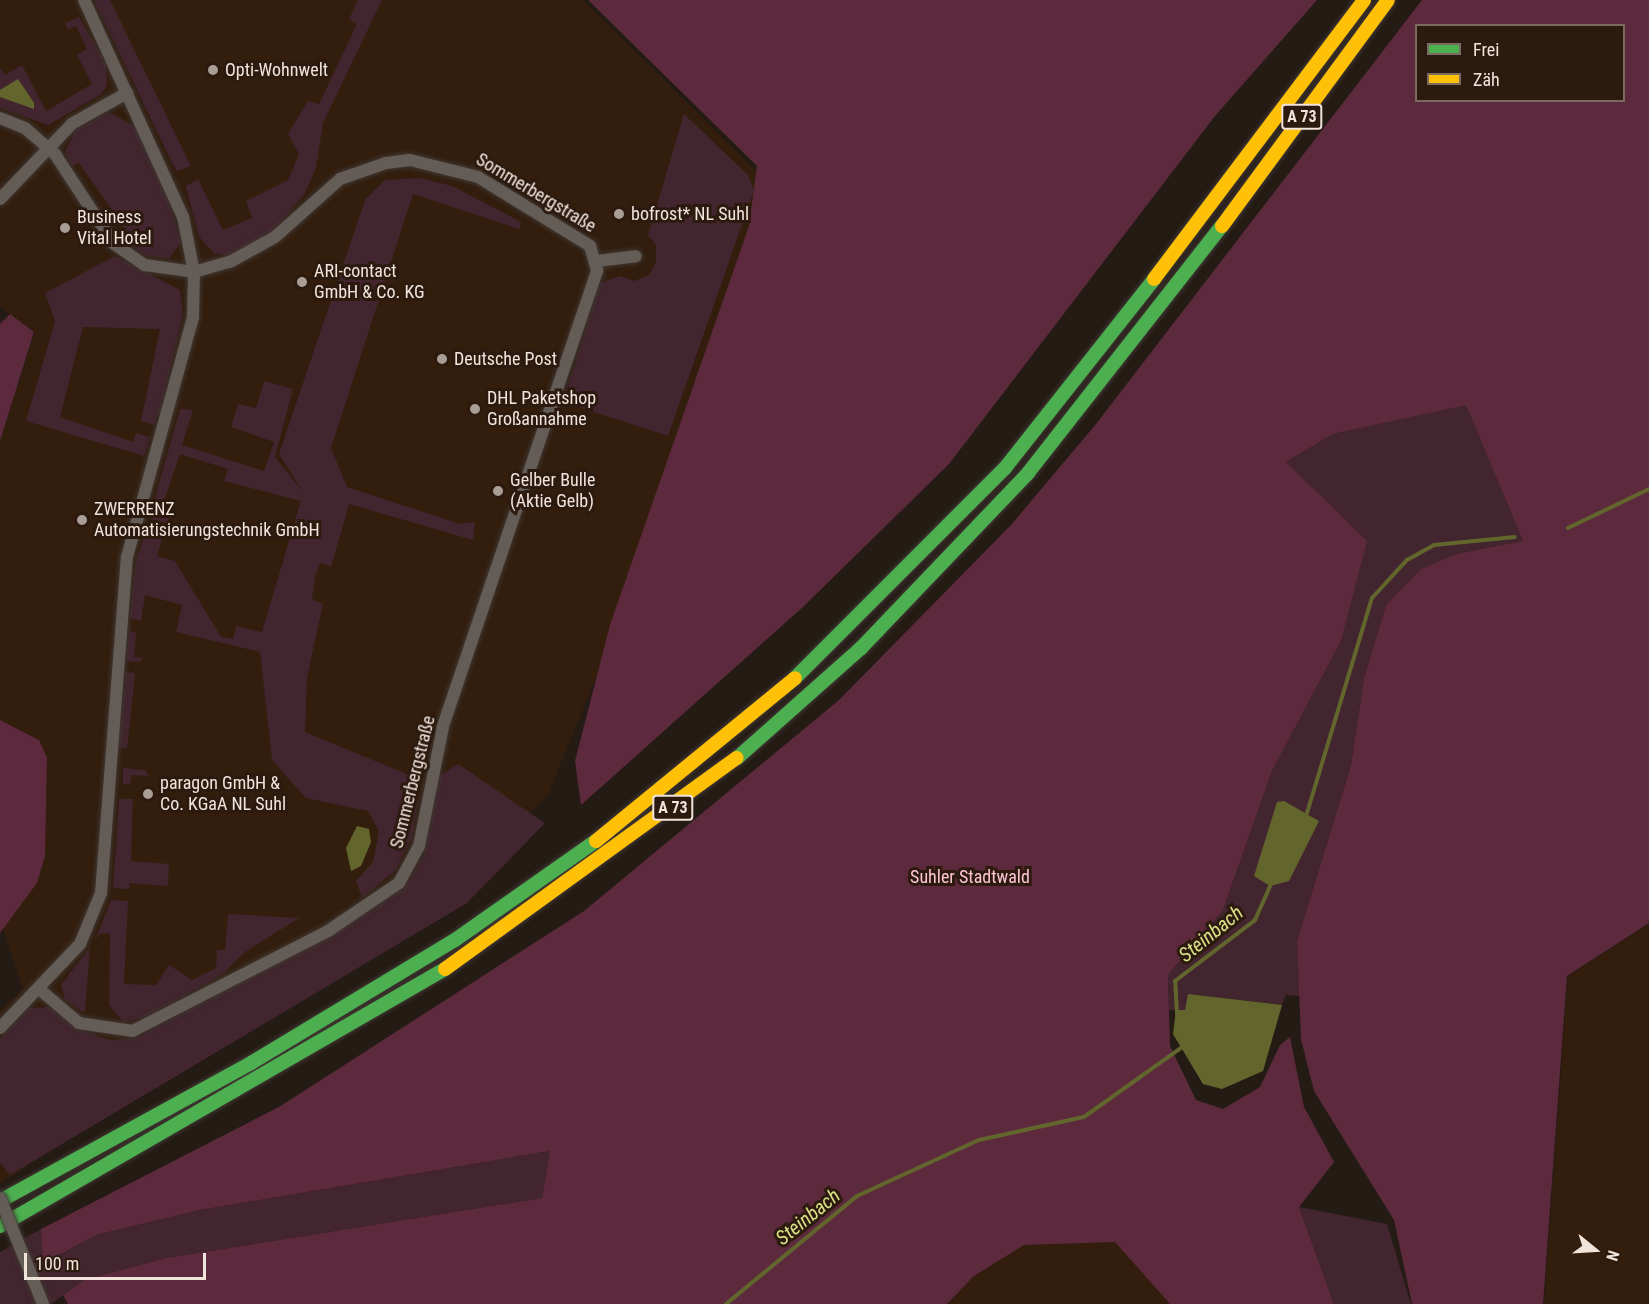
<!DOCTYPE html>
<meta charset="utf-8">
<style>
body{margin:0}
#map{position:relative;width:1649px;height:1304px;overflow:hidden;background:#251b15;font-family:"Roboto Condensed",sans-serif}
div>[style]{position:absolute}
.built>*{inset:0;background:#331e0e}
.green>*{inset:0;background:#42252e;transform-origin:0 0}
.forest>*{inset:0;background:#5c2a3c}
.water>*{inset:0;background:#62662d}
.stream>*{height:4px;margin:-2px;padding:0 2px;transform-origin:2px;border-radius:2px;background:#62662d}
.roads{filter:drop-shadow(0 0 2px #3f3732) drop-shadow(0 0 2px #3f3732)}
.street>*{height:12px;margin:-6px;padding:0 6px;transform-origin:6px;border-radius:6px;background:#645c57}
.fast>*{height:14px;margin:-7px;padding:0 7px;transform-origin:7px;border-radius:7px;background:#4caf50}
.slow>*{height:14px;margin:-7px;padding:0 7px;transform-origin:7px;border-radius:7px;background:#ffc107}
.bridges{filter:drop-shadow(0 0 2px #3f3732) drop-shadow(0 0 2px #3f3732)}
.street-bridge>*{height:12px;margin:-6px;padding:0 6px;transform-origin:6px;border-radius:6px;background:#645c57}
.dots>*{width:16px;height:16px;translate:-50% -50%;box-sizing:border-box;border:3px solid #2c1a0e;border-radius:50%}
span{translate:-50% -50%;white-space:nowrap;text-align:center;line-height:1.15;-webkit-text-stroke:6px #2c1a0e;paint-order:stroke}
.shield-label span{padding:2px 4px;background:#2c1a0e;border:2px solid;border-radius:4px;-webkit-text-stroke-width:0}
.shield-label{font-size:16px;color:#f0e4db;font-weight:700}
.poi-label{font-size:18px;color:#f0e4db}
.left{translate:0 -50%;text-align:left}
.street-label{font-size:18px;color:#f0e4db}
.park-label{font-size:18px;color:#fdc4d6}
.water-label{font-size:20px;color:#d7e085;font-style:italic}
.legend{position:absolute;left:1415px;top:24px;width:210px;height:78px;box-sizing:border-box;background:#2c1a0e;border:2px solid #7a6b60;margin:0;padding:8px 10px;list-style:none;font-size:18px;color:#f0e4db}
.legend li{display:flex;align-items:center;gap:12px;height:30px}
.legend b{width:30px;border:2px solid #7a6b60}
.north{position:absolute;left:1565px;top:1220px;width:60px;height:60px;-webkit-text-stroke:4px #2c1a0e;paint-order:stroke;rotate:108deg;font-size:16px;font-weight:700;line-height:24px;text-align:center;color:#f0e4db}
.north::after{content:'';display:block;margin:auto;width:21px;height:27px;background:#f0e4db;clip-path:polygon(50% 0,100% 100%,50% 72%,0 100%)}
.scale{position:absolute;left:24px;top:1253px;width:182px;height:27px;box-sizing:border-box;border:3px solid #f0e4db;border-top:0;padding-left:8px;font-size:18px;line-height:21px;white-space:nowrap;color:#f0e4db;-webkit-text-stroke:4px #2c1a0e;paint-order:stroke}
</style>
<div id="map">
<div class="built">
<i style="clip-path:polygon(0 0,583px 0,772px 187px,672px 492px,547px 797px,421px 900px,0 1184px,0 1011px,23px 989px,3px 928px,37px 883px,45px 856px,47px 757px,39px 740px,0 720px,0 442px,35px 332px,0 307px)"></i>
<i style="clip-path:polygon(1649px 924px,1649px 1304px,1544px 1304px,1568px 976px)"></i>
<i style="clip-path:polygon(1116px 1242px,1170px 1304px,947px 1304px,974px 1276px,1024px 1245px)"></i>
</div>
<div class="green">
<i style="clip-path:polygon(94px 0,110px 0,191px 166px,177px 171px,173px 165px)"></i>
<i style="clip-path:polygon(358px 0,382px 0,323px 123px,316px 168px,304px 195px,273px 231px,251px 246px,231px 255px,215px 254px,199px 237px,186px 186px,198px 179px,223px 230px,252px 218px,246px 201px,288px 180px,299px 154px,288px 134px,308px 101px,319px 104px,357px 24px,349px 19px)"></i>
<i style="clip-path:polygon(79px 17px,106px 64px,107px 86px,100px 95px,48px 125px,0 108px,0 68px,5px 75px,22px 65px,46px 111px,92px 84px,77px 55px,87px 49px,76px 26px,68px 30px,65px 23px)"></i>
<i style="clip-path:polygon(110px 112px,135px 127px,164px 187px,181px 242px,169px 259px,145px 255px,123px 240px,129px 234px,79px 163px,72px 166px,65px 152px,76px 129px)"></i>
<i style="clip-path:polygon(684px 114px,748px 175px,754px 190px,668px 436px,563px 402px,600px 283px,620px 276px,634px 281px,649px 275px,656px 262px,656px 245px,648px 235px)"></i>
<i style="clip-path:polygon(420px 178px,452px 186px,521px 222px,519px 229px,413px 194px,331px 448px,347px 487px,460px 524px,475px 522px,473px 540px,349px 504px,331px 567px,320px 563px,315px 577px,312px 599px,323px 604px,307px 677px,305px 732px,421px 780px,412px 837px,395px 871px,362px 898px,356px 881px,373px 862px,379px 831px,368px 811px,306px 798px,272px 760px,260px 652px,176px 632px,182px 605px,145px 595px,141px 621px,130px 618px,136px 560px,147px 530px,163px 536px,157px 556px,175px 561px,221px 637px,233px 639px,236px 626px,262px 632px,301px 501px,224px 481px,228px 469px,180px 454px,161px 510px,171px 513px,167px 524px,149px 518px,180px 409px,193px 410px,182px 445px,264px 471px,274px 442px,231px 427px,238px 404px,256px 408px,264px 381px,293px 389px,275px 457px,304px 493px,279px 454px,365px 200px,385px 180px)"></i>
<i style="clip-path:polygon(115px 256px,180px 290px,183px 315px,161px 407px,154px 425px,141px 421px,160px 329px,83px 327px,60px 417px,133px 442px,136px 433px,150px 437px,144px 456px,26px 421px,55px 321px,45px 293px)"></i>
<i style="clip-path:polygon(1466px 404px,1523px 541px,1460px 553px,1386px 605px,1364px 678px,1351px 765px,1297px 941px,1300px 996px,1286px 995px,1282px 1005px,1188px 994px,1185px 1010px,1169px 1010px,1168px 975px,1223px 910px,1272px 771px,1341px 641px,1286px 462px,1333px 434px)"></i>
<i style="clip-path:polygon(129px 631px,136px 632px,134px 657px,143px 658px,140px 662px,126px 661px)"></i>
<i style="left:126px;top:672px;width:9px;height:76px;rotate:6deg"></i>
<i style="clip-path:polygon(458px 764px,545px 823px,467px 903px,10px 1175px,0 1163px,0 1039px,28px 1008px,49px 1007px,80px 1030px,110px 1040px,136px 1038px,345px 927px,406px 885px,424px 855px,437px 777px)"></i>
<i style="clip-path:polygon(123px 768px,145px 770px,149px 776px,132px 775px,130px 784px,123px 784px)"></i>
<i style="clip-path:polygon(119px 799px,133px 799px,131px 861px,169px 864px,168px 886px,130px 883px,129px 889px,113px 888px)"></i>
<i style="clip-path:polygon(111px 900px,128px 901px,124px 984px,156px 985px,169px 965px,192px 980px,216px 968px,217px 950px,225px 950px,228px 914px,299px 918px,245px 952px,223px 974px,148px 1016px,123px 1022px,109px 1005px,110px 934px,101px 933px,95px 940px)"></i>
<i style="clip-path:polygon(90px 947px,85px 1011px,83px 1012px,65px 1000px,61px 985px)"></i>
<i style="clip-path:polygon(550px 1151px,542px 1198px,166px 1258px,84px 1280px,51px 1304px,0 1304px,0 1252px,41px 1229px,44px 1264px,96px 1235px,200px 1210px)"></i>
<i style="clip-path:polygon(1299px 1207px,1387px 1224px,1411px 1304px,1334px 1304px)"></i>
</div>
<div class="forest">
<i style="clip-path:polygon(588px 0,1317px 0,1215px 116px,949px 464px,804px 606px,581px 805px,575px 761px,610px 625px,749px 226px,757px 166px)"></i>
<i style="clip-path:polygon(evenodd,1422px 0,1649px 0,1649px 923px,1567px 976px,1543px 1304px,1412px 1304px,1394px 1220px,1314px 1091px,1301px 1039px,1297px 941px,1351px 765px,1364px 678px,1386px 605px,1421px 569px,1460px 553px,1523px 541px,1466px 405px,1333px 434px,1286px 462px,1367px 541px,1341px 641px,1272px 771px,1223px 910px,1168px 975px,1170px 1046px,1196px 1100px,1223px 1109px,1260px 1087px,1280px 1045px,1290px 1037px,1304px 1107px,1334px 1162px,1299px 1207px,1334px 1304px,1170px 1304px,1115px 1242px,1024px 1245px,974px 1276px,947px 1304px,68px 1304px,63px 1295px,84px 1280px,166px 1258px,542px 1198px,550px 1151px,200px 1210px,96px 1235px,43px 1264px,41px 1229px,279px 1107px,584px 911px,839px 700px,1011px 525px,1096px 424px,1422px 0,1416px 26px,1624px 26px,1624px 100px,1416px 100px,1416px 26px)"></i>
<i style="clip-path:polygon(10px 314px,34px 332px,0 441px,0 324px)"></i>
<i style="clip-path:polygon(0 720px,39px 740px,47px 757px,45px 856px,37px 883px,0 933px)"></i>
</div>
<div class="water">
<i style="clip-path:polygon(18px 79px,34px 103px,34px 109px,0 97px,0 90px)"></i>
<i style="clip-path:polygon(1284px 801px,1319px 821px,1289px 881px,1270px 886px,1254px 876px,1277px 802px)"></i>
<i style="clip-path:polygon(357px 826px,369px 829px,371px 842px,361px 866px,351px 871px,346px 848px)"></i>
<i style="clip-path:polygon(1188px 994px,1282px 1005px,1263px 1071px,1222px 1089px,1203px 1084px,1173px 1034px,1176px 1010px,1185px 1010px)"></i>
</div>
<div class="stream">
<i style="left:1568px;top:528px;width:90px;rotate:-25.7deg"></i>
<i style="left:1307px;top:813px;width:225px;rotate:-73.2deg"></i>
<i style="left:1372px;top:598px;width:52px;rotate:-47.4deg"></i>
<i style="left:1407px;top:560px;width:31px;rotate:-29deg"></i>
<i style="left:1434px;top:545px;width:81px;rotate:-5.6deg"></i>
<i style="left:1177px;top:1014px;width:33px;rotate:-93deg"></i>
<i style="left:1175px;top:981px;width:101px;rotate:-37.3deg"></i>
<i style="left:1255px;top:920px;width:42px;rotate:-65.9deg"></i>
<i style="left:726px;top:1304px;width:170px;rotate:-39.5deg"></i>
<i style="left:857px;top:1196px;width:134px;rotate:-24.7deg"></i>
<i style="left:979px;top:1140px;width:107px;rotate:-12.4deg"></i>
<i style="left:1084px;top:1117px;width:120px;rotate:-35.5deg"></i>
</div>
<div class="roads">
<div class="street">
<i style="left:0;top:118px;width:27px;rotate:22deg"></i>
<i style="left:25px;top:128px;width:40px;rotate:41deg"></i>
<i style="left:55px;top:154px;width:106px;rotate:56.9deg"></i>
<i style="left:113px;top:243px;width:39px;rotate:35deg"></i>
<i style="left:145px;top:265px;width:49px;rotate:8.1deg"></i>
<i style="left:194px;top:272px;width:37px;rotate:-16deg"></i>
<i style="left:230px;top:262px;width:51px;rotate:-29.1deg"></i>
<i style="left:275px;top:237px;width:87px;rotate:-41.7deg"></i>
<i style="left:340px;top:179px;width:49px;rotate:-19.2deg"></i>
<i style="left:386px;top:163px;width:24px;rotate:-7deg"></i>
<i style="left:410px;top:160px;width:70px;rotate:14deg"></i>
<i style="left:478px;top:177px;width:132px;rotate:31.6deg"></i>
<i style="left:590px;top:246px;width:26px;rotate:74deg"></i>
<i style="left:597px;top:271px;width:481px;rotate:108.7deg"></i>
<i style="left:443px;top:727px;width:121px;rotate:101.4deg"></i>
<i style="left:419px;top:846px;width:42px;rotate:118.4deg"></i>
<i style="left:399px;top:883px;width:86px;rotate:145.9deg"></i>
<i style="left:328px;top:931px;width:219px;rotate:152.9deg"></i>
<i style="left:133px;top:1031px;width:55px;rotate:-171.6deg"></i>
<i style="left:79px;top:1023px;width:52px;rotate:-139.6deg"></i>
<i style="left:0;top:199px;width:105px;rotate:-46.2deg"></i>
<i style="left:73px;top:123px;width:62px;rotate:-29.1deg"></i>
<i style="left:597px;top:261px;width:39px;rotate:-7deg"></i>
<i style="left:0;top:1028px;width:116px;rotate:-46.4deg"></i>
<i style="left:80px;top:944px;width:55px;rotate:-67.6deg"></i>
<i style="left:101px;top:893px;width:337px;rotate:-85.6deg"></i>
<i style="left:127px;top:557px;width:249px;rotate:-74.6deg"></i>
<i style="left:193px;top:317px;width:45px;rotate:-88.7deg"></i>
<i style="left:194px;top:272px;width:56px;rotate:-101.3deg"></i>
<i style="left:183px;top:217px;width:239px;rotate:-114.5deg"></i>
</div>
<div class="fast">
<i style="left:795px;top:678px;width:297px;rotate:-45deg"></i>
<i style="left:1005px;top:468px;width:241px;rotate:-51.7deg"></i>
<i style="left:737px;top:758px;width:166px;rotate:-41.6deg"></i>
<i style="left:861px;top:648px;width:242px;rotate:-46.3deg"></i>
<i style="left:1028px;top:473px;width:314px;rotate:-51.9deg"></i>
<i style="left:0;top:1201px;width:286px;rotate:-28.8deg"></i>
<i style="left:251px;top:1063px;width:238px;rotate:-31.1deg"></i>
<i style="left:455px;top:940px;width:172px;rotate:-35.1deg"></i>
<i style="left:0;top:1226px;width:514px;rotate:-30.01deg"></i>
</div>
<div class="slow">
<i style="left:1222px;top:226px;width:280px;rotate:-53.7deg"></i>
<i style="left:1154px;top:279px;width:349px;rotate:-53deg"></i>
<i style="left:596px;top:841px;width:257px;rotate:-39.3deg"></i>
<i style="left:445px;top:969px;width:360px;rotate:-35.9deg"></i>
</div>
</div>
<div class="bridges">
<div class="street-bridge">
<i style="left:0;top:1198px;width:114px;rotate:67.9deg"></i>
</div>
</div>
<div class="dots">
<i style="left:213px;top:70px;background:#a99e96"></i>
<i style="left:619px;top:214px;background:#a99e96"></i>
<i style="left:65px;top:228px;background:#a99e96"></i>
<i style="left:302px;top:282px;background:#a99e96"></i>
<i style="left:442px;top:359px;background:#a99e96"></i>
<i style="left:475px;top:409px;background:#a99e96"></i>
<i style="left:498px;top:491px;background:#a99e96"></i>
<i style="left:82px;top:520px;background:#a99e96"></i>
<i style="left:148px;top:794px;background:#a99e96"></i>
</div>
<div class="shield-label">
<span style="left:1302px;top:117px">A 73</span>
<span style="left:673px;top:808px">A 73</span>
</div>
<div class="poi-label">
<span class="left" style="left:225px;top:70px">Opti-Wohnwelt</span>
<span class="left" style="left:631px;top:214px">bofrost* NL Suhl</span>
<span class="left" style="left:77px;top:228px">Business<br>Vital Hotel</span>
<span class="left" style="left:314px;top:282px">ARI-contact<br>GmbH &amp; Co. KG</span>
<span class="left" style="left:454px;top:359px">Deutsche Post</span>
<span class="left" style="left:487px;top:409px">DHL Paketshop<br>Großannahme</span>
<span class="left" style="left:510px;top:491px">Gelber Bulle<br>(Aktie Gelb)</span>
<span class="left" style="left:94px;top:520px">ZWERRENZ<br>Automatisierungstechnik GmbH</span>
<span class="left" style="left:160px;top:794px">paragon GmbH &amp;<br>Co. KGaA NL Suhl</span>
</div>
<div class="street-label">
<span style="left:536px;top:193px;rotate:31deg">Sommerbergstraße</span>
<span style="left:413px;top:782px;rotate:-76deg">Sommerbergstraße</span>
</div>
<div class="park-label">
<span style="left:970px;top:877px">Suhler Stadtwald</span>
</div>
<div class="water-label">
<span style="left:1211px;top:934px;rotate:-39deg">Steinbach</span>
<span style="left:808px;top:1217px;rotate:-39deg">Steinbach</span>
</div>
<ul class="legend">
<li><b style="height:8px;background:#4caf50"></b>Frei</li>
<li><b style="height:8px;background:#ffc107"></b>Zäh</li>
</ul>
<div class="north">N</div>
<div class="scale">100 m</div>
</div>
